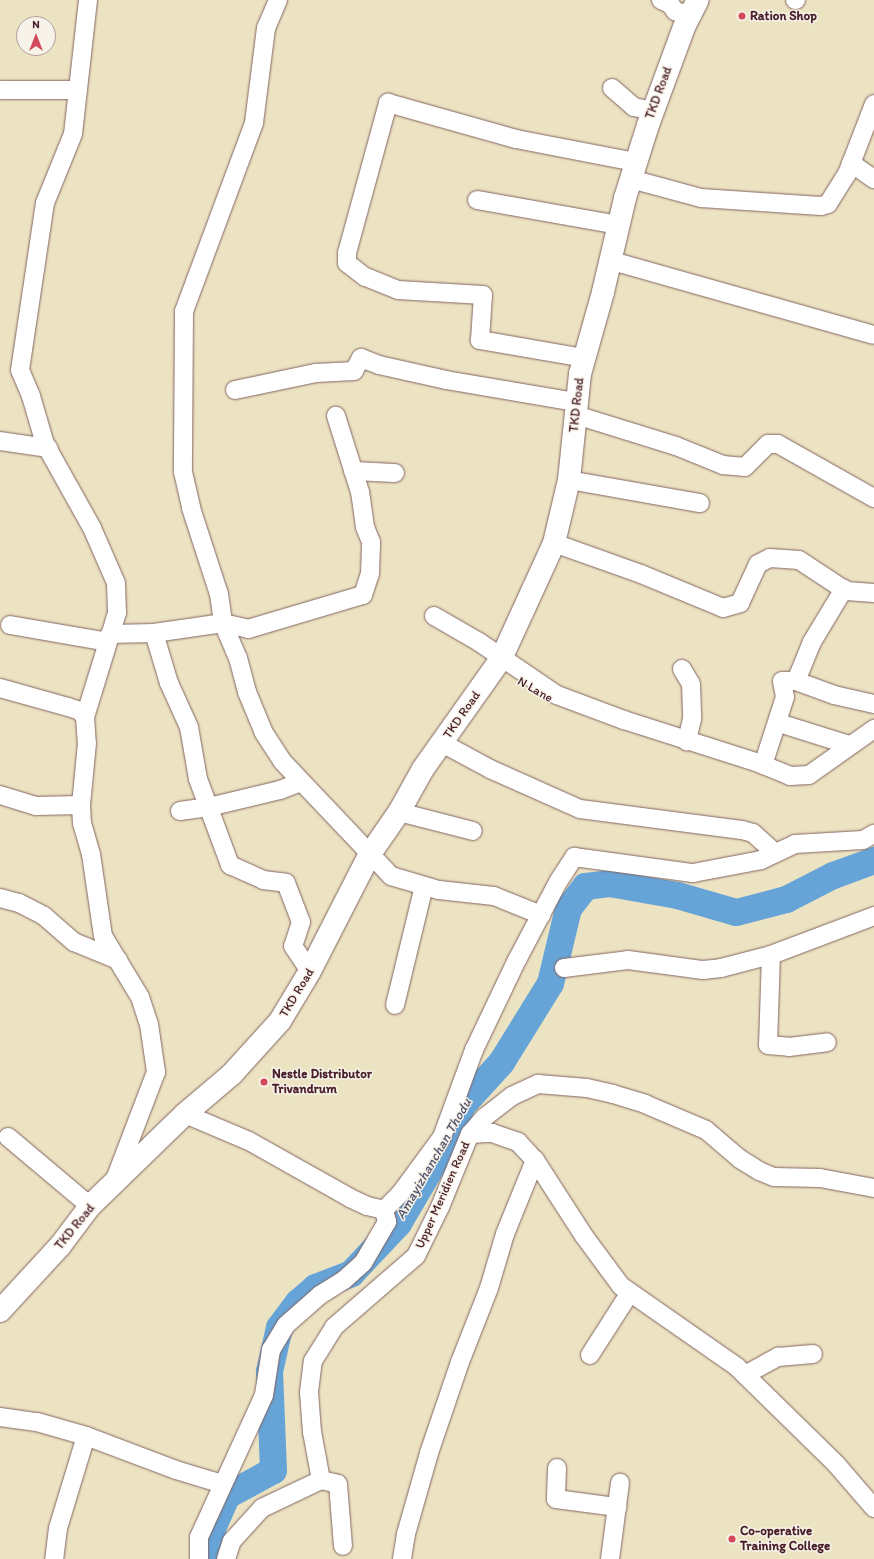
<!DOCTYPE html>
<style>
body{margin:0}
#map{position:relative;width:874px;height:1559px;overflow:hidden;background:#ece3c3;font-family:Itim,sans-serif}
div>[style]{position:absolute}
.river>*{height:27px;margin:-13.5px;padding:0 13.5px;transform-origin:13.5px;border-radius:13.5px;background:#66a4d8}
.roads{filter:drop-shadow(0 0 1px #836460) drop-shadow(0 0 1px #836460)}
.minor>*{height:18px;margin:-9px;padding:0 9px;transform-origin:9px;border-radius:9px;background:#fff}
.tertiary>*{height:22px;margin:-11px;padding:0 11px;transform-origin:11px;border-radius:11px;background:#fff}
.dots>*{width:11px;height:11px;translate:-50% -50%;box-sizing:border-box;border:2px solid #f7f3e8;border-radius:50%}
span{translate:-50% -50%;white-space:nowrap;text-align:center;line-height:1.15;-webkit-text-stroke:3px #f7f3e8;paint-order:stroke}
.poi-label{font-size:13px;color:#4a1f2b;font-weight:700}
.left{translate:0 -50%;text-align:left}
.street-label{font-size:13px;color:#4a1f2b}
.water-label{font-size:14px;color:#555470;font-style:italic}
.north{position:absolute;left:16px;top:16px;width:40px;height:40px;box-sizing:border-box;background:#f7f3e8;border:1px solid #b29e9c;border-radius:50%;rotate:0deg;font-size:11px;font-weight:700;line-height:16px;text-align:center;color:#4a1f2b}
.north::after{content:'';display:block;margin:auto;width:14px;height:18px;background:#d1495b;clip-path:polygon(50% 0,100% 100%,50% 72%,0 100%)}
</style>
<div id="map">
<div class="river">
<i style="left:209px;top:1559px;width:31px;rotate:-84deg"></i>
<i style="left:212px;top:1528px;width:36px;rotate:-66deg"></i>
<i style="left:227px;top:1495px;width:52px;rotate:-28.5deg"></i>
<i style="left:273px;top:1470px;width:99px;rotate:-92.3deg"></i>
<i style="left:269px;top:1371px;width:45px;rotate:-77.2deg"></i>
<i style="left:279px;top:1327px;width:31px;rotate:-53deg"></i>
<i style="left:298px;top:1302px;width:23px;rotate:-41deg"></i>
<i style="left:315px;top:1287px;width:39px;rotate:-21deg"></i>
<i style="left:351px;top:1273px;width:69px;rotate:-46.8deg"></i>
<i style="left:398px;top:1223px;width:93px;rotate:-59.6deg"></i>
<i style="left:445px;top:1143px;width:42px;rotate:-65.9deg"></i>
<i style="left:462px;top:1105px;width:58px;rotate:-47.8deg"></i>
<i style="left:501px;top:1062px;width:93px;rotate:-58.2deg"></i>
<i style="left:550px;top:983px;width:77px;rotate:-76.5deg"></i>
<i style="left:568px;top:908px;width:28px;rotate:-52deg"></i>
<i style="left:585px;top:886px;width:24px;rotate:-7deg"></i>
<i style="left:609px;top:883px;width:69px;rotate:10deg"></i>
<i style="left:677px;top:895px;width:61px;rotate:16.1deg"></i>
<i style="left:736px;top:912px;width:52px;rotate:-14.6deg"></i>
<i style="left:786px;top:899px;width:53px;rotate:-27.1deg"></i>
<i style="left:833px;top:875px;width:44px;rotate:-20.1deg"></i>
</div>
<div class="roads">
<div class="minor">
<i style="left:278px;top:0;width:30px;rotate:113deg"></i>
<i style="left:266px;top:28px;width:96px;rotate:97.2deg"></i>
<i style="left:254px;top:123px;width:201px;rotate:110.4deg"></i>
<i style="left:184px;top:311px;width:161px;rotate:90.4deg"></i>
<i style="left:183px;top:472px;width:37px;rotate:77deg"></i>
<i style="left:191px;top:508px;width:90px;rotate:72deg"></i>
<i style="left:219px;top:594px;width:29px;rotate:82deg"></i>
<i style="left:223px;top:623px;width:38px;rotate:67deg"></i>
<i style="left:238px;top:658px;width:35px;rotate:75deg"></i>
<i style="left:247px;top:692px;width:44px;rotate:67.5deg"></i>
<i style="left:264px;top:733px;width:33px;rotate:57deg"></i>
<i style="left:282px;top:761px;width:158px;rotate:46.5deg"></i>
<i style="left:391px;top:876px;width:50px;rotate:16.3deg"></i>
<i style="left:439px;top:890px;width:55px;rotate:6.2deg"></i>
<i style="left:494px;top:896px;width:51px;rotate:22deg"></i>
<i style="left:661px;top:0;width:10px;rotate:24deg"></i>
<i style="left:670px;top:4px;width:9px;rotate:54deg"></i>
<i style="left:675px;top:11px;width:16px;rotate:15deg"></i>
<i style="left:795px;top:0;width:1px"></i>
<i style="left:612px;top:88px;width:29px;rotate:41deg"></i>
<i style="left:634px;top:107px;width:19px;rotate:12deg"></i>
<i style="left:0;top:90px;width:78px"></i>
<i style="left:851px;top:163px;width:28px;rotate:35deg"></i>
<i style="left:631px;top:179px;width:73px;rotate:15.2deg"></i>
<i style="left:701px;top:198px;width:120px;rotate:3.8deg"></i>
<i style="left:821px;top:206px;width:7px;rotate:-16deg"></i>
<i style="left:828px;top:204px;width:36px;rotate:-58deg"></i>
<i style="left:847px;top:174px;width:75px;rotate:-68.9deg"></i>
<i style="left:477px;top:200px;width:144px;rotate:10deg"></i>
<i style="left:609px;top:260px;width:275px;rotate:15.8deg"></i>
<i style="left:584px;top:358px;width:106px;rotate:-170.2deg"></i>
<i style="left:480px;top:340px;width:45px;rotate:-86.2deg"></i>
<i style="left:483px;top:295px;width:85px;rotate:-176.6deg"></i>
<i style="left:398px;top:290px;width:35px;rotate:-158deg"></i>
<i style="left:365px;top:277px;width:23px;rotate:-142deg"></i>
<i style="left:347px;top:263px;width:10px;rotate:-90deg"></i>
<i style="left:347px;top:253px;width:156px;rotate:-74.7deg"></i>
<i style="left:388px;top:103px;width:133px;rotate:15.7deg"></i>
<i style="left:516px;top:139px;width:122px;rotate:10.9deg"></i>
<i style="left:235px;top:390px;width:83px;rotate:-11.9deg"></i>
<i style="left:316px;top:373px;width:38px;rotate:-3deg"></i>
<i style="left:354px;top:371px;width:15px;rotate:-62deg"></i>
<i style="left:361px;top:358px;width:19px;rotate:21deg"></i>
<i style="left:379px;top:365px;width:69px;rotate:12.6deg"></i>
<i style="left:446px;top:380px;width:132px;rotate:9.6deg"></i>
<i style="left:576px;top:415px;width:105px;rotate:17.2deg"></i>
<i style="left:676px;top:446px;width:51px;rotate:22deg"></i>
<i style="left:723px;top:465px;width:22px;rotate:5deg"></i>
<i style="left:745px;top:467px;width:33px;rotate:-45deg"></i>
<i style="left:768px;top:444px;width:10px"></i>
<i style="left:778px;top:444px;width:110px;rotate:29.4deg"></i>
<i style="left:0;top:441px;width:49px;rotate:8.3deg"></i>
<i style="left:353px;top:471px;width:42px;rotate:2.7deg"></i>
<i style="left:569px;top:480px;width:133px;rotate:10deg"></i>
<i style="left:554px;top:543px;width:92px;rotate:19.6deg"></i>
<i style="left:641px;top:574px;width:89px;rotate:22.5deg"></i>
<i style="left:723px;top:608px;width:18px;rotate:-16deg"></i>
<i style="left:740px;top:603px;width:43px;rotate:-65.2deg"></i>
<i style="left:758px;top:564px;width:13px;rotate:-27deg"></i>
<i style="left:770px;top:558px;width:29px;rotate:4deg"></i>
<i style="left:799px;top:560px;width:56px;rotate:33.4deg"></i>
<i style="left:846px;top:591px;width:28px;rotate:4deg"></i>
<i style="left:434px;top:616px;width:52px;rotate:30deg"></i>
<i style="left:479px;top:642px;width:94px;rotate:34.2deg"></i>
<i style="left:557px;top:695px;width:72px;rotate:20.5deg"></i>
<i style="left:624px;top:720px;width:139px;rotate:17.7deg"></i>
<i style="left:756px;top:762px;width:37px;rotate:22deg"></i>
<i style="left:790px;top:776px;width:19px;rotate:-3deg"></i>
<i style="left:809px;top:775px;width:80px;rotate:-35.3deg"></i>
<i style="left:10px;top:625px;width:99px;rotate:9.8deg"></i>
<i style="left:154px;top:633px;width:52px;rotate:73.3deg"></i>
<i style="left:169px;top:683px;width:48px;rotate:65.6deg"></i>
<i style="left:189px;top:727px;width:53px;rotate:80.2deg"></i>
<i style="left:198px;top:779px;width:92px;rotate:69.6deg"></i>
<i style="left:230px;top:865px;width:36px;rotate:24deg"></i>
<i style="left:263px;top:880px;width:23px;rotate:7deg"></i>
<i style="left:286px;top:883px;width:42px;rotate:69deg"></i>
<i style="left:301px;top:922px;width:25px;rotate:108deg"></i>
<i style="left:293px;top:946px;width:30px;rotate:56deg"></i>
<i style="left:110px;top:634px;width:44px;rotate:-1.3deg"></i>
<i style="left:154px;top:633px;width:70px;rotate:-8.2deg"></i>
<i style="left:223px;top:623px;width:26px;rotate:13deg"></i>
<i style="left:248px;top:629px;width:120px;rotate:-16.5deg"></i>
<i style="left:363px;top:595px;width:22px;rotate:-72deg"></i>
<i style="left:370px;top:574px;width:32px;rotate:-88deg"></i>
<i style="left:371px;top:542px;width:16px;rotate:-112deg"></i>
<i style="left:365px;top:527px;width:35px;rotate:-98deg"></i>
<i style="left:360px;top:492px;width:80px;rotate:-107.5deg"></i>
<i style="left:682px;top:669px;width:17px;rotate:59deg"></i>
<i style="left:691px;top:684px;width:35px;rotate:88deg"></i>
<i style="left:692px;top:719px;width:23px;rotate:103deg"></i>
<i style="left:796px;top:681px;width:40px;rotate:20.2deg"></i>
<i style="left:834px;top:695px;width:41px;rotate:12.7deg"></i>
<i style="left:0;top:688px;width:71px;rotate:15.6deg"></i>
<i style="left:68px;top:707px;width:13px;rotate:18deg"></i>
<i style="left:80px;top:711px;width:8px;rotate:50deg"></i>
<i style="left:85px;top:717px;width:26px;rotate:86deg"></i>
<i style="left:87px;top:743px;width:62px;rotate:95.5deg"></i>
<i style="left:81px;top:805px;width:18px;rotate:87deg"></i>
<i style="left:82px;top:823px;width:32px;rotate:74deg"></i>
<i style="left:91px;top:854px;width:83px;rotate:81.7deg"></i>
<i style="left:103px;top:936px;width:71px;rotate:58.8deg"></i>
<i style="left:140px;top:997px;width:28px;rotate:72deg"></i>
<i style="left:149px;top:1024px;width:49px;rotate:81.7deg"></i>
<i style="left:156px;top:1072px;width:118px;rotate:110.9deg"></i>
<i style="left:85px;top:717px;width:109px;rotate:-72.9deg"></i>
<i style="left:117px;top:613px;width:30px;rotate:-92deg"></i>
<i style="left:116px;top:583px;width:60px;rotate:-113.6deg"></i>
<i style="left:92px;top:528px;width:96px;rotate:-119.2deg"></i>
<i style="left:45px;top:444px;width:50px;rotate:-106.3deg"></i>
<i style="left:31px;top:396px;width:28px;rotate:-113deg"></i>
<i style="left:20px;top:370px;width:169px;rotate:-81.5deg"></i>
<i style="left:45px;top:203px;width:74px;rotate:-67.9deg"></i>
<i style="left:73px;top:134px;width:135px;rotate:-83.6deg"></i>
<i style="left:779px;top:723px;width:73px;rotate:17.4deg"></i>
<i style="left:442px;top:743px;width:55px;rotate:28.4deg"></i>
<i style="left:490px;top:769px;width:98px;rotate:24deg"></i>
<i style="left:580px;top:809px;width:163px;rotate:7.4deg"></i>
<i style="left:742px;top:830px;width:11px;rotate:15deg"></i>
<i style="left:753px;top:833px;width:30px;rotate:42deg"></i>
<i style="left:763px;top:765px;width:71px;rotate:-72.1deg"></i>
<i style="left:785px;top:697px;width:16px;rotate:-101deg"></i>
<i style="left:782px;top:681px;width:14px"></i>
<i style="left:796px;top:681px;width:42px;rotate:-67.7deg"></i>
<i style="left:812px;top:642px;width:62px;rotate:-58.9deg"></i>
<i style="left:0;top:795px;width:38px;rotate:17deg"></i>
<i style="left:36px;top:806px;width:45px;rotate:-1.3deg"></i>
<i style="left:180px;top:811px;width:29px;rotate:-8deg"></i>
<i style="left:209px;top:807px;width:73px;rotate:-13.5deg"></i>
<i style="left:280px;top:790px;width:22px;rotate:-21deg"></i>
<i style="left:399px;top:812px;width:76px;rotate:14.4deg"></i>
<i style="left:0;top:898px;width:20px;rotate:15deg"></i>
<i style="left:19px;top:903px;width:28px;rotate:27deg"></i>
<i style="left:44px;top:916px;width:40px;rotate:41deg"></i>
<i style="left:74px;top:942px;width:48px;rotate:22.2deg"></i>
<i style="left:771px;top:955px;width:90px;rotate:91.9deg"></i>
<i style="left:768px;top:1045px;width:21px;rotate:5deg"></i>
<i style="left:789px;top:1047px;width:38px;rotate:-7deg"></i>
<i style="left:564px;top:968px;width:64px;rotate:-7.1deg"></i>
<i style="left:628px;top:960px;width:76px;rotate:7.6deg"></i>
<i style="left:703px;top:970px;width:18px;rotate:-6deg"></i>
<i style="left:721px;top:968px;width:52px;rotate:-14.6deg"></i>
<i style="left:771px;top:955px;width:110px;rotate:-20.7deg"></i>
<i style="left:395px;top:1005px;width:122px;rotate:-76.3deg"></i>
<i style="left:185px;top:1114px;width:69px;rotate:22.9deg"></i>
<i style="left:249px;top:1141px;width:116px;rotate:29.4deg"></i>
<i style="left:350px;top:1198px;width:19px;rotate:25deg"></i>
<i style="left:367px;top:1206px;width:17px;rotate:13deg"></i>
<i style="left:384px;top:1210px;width:23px;rotate:-45deg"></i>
<i style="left:400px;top:1194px;width:71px;rotate:-53.6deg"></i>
<i style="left:442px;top:1137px;width:93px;rotate:-69.8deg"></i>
<i style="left:474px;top:1050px;width:100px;rotate:-64.5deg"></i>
<i style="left:517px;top:960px;width:88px;rotate:-62.3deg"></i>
<i style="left:558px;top:882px;width:30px;rotate:-57deg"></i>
<i style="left:574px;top:857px;width:120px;rotate:7.7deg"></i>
<i style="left:693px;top:873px;width:69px;rotate:-10.8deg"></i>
<i style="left:761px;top:860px;width:38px;rotate:-25deg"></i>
<i style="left:795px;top:844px;width:68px;rotate:-3.4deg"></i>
<i style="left:863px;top:840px;width:13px;rotate:-29deg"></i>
<i style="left:470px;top:1134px;width:22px;rotate:-3deg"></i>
<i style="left:492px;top:1133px;width:28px;rotate:19deg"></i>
<i style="left:518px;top:1142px;width:25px;rotate:47deg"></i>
<i style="left:535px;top:1160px;width:90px;rotate:57.2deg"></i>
<i style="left:584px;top:1236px;width:62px;rotate:53.5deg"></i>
<i style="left:621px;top:1286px;width:141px;rotate:34.9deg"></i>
<i style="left:737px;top:1367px;width:139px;rotate:44.4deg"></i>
<i style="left:836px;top:1464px;width:58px;rotate:49.2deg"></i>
<i style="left:8px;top:1137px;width:107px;rotate:40.1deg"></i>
<i style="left:590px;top:1355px;width:72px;rotate:-57.4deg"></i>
<i style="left:745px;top:1375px;width:38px;rotate:-29deg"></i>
<i style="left:778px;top:1357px;width:35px;rotate:-5deg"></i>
<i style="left:0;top:1417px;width:37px;rotate:8deg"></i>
<i style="left:37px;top:1422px;width:51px;rotate:15.9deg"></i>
<i style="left:86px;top:1436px;width:96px;rotate:106.9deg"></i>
<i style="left:58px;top:1528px;width:31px;rotate:97deg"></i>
<i style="left:86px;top:1436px;width:96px;rotate:20.7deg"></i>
<i style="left:176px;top:1470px;width:48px;rotate:16.9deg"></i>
<i style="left:557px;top:1468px;width:31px;rotate:92deg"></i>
<i style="left:556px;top:1499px;width:62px;rotate:7.5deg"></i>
<i style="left:321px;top:1480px;width:17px;rotate:13deg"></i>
<i style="left:338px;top:1484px;width:62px;rotate:85.4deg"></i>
<i style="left:199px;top:1559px;width:22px;rotate:-90deg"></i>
<i style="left:199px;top:1537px;width:156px;rotate:-65.4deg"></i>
<i style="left:264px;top:1395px;width:46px;rotate:-81.2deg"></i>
<i style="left:271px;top:1350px;width:29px;rotate:-59deg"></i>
<i style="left:286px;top:1325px;width:45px;rotate:-41.4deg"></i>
<i style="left:320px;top:1295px;width:28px;rotate:-32deg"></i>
<i style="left:344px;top:1280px;width:25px;rotate:-42deg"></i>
<i style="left:363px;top:1263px;width:48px;rotate:-59.7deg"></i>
<i style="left:387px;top:1222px;width:12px;rotate:-104deg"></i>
<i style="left:226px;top:1559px;width:19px;rotate:-72deg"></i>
<i style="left:232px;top:1541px;width:45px;rotate:-47.7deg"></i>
<i style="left:262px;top:1508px;width:65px;rotate:-25.4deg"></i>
<i style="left:321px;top:1480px;width:49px;rotate:-100.6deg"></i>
<i style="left:312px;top:1432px;width:40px;rotate:-94.3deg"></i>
<i style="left:309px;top:1392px;width:31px;rotate:-83deg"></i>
<i style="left:313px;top:1361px;width:40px;rotate:-58deg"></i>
<i style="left:334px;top:1327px;width:108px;rotate:-40.9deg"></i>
<i style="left:416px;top:1256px;width:55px;rotate:-63.9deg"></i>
<i style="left:440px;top:1207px;width:79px;rotate:-67.7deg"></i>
<i style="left:470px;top:1134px;width:23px;rotate:-49deg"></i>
<i style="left:485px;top:1117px;width:34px;rotate:-38deg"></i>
<i style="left:512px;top:1096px;width:29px;rotate:-25deg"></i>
<i style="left:538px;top:1084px;width:49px;rotate:4.7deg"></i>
<i style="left:587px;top:1088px;width:27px;rotate:13deg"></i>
<i style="left:613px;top:1094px;width:34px;rotate:17deg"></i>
<i style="left:645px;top:1104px;width:66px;rotate:23.1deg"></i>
<i style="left:706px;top:1130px;width:45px;rotate:40.5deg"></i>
<i style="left:740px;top:1159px;width:22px;rotate:32deg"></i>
<i style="left:759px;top:1171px;width:16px;rotate:22deg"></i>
<i style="left:774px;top:1177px;width:46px;rotate:1.2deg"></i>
<i style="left:820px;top:1178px;width:55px;rotate:10.5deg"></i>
<i style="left:402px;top:1559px;width:25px;rotate:-81deg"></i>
<i style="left:406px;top:1534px;width:84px;rotate:-74.1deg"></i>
<i style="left:429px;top:1453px;width:96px;rotate:-71.2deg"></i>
<i style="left:460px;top:1362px;width:79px;rotate:-68.6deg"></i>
<i style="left:489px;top:1288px;width:56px;rotate:-73.5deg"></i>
<i style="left:505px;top:1234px;width:80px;rotate:-67.9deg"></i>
<i style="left:610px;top:1559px;width:77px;rotate:-82.5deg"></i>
</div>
<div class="tertiary">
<i style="left:0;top:1311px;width:88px;rotate:-47.3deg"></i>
<i style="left:60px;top:1246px;width:50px;rotate:-53.1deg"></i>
<i style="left:90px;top:1206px;width:132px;rotate:-44.1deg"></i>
<i style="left:185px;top:1114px;width:62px;rotate:-40.4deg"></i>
<i style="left:232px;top:1074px;width:72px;rotate:-47.8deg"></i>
<i style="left:280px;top:1021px;width:58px;rotate:-59deg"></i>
<i style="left:310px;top:971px;width:131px;rotate:-62.9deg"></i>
<i style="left:370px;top:854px;width:51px;rotate:-55.4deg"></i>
<i style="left:399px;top:812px;width:49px;rotate:-60.8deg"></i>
<i style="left:423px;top:769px;width:135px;rotate:-54.7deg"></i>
<i style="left:501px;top:659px;width:128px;rotate:-65.4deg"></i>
<i style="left:554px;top:543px;width:65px;rotate:-76.6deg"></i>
<i style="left:569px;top:480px;width:107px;rotate:-84.1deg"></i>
<i style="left:580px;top:374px;width:85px;rotate:-74.3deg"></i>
<i style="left:603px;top:292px;width:97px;rotate:-76.8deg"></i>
<i style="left:625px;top:198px;width:77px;rotate:-72.5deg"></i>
<i style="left:648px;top:125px;width:104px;rotate:-69.8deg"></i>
<i style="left:684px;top:27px;width:30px;rotate:-63deg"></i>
</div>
</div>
<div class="dots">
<i style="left:742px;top:16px;background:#d1495b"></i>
<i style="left:264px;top:1082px;background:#d1495b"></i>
<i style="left:732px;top:1539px;background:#d1495b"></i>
</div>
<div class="poi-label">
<span class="left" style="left:750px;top:16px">Ration Shop</span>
<span class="left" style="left:272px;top:1082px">Nestle Distributor<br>Trivandrum</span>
<span class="left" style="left:740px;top:1539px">Co-operative<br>Training College</span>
</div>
<div class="street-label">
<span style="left:659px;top:93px;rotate:-70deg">TKD Road</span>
<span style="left:577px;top:405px;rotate:-84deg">TKD Road</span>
<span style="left:535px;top:690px;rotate:30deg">N Lane</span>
<span style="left:462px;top:715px;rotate:-55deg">TKD Road</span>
<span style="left:297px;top:993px;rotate:-59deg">TKD Road</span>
<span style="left:443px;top:1195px;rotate:-66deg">Upper Meridien Road</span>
<span style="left:75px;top:1227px;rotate:-51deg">TKD Road</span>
</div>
<div class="water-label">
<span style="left:434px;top:1159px;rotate:-60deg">Amayizhanchan Thodu</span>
</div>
<div class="north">N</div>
</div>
